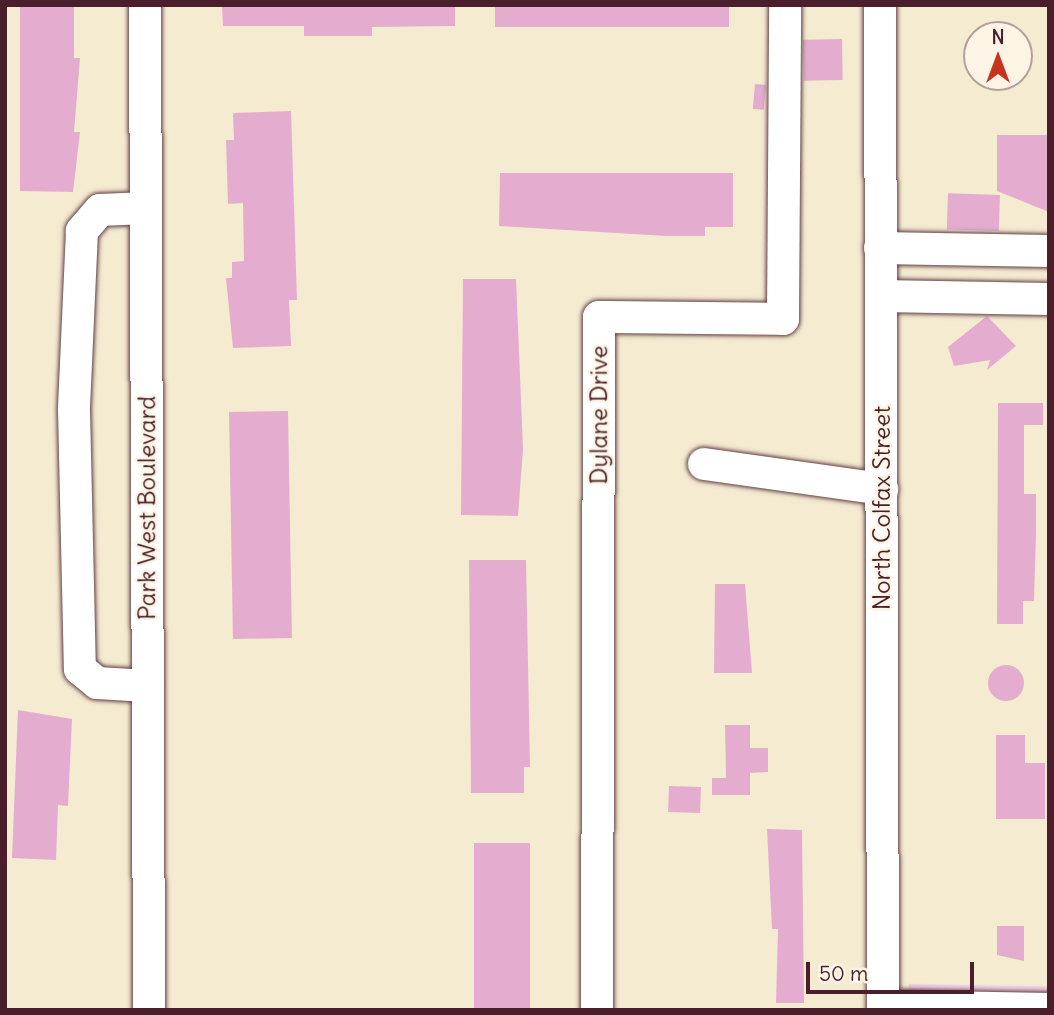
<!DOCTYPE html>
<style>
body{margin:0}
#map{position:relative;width:1054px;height:1015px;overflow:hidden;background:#f4ebd1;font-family:Delius,sans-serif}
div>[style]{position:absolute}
.built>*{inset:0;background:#f0d0e5;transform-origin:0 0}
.building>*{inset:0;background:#e4add0;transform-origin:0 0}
.round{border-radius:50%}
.roads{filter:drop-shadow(0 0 2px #643e44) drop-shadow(0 0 2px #643e44)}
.minor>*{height:32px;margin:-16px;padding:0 16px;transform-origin:16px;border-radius:16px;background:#fff}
span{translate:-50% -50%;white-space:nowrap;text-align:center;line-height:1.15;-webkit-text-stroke:5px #fcf5e5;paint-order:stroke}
.street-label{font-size:24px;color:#4a1f2b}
.frame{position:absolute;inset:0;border:7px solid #4a1f2b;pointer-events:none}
.north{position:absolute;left:963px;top:21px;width:70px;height:70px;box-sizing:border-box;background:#fcf5e5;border:2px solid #b59f9b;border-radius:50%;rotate:0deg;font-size:19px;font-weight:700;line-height:28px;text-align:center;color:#4a1f2b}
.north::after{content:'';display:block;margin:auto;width:24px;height:32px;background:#c8321e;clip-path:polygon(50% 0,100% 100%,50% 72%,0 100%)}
.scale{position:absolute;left:806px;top:962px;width:168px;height:32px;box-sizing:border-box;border:4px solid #4a1f2b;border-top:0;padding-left:9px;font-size:21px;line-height:24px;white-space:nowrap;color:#4a1f2b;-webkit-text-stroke:5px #fcf5e5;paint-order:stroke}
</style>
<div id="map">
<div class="built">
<i style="left:909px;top:984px;width:140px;height:26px;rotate:1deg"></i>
</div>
<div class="building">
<i style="clip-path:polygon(20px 5px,74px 5px,74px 58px,80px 58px,74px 132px,80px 132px,73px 192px,20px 191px)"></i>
<i style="clip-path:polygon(222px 5px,455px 5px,455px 26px,372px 27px,372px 36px,304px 36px,304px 26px,223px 26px)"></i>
<i style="left:495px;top:5px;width:234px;height:22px"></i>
<i style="left:842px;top:39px;width:41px;height:39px;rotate:89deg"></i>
<i style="left:755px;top:84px;width:11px;height:25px;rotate:5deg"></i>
<i style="clip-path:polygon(291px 111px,297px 300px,289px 300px,291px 346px,233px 348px,226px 278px,232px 278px,232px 262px,244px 261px,243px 203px,228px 204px,226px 140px,234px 140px,233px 113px)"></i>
<i style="clip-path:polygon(997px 135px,1049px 135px,1049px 212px,997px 191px)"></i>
<i style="clip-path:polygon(500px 173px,733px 173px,733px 227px,705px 227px,705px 236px,666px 236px,499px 226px)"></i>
<i style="left:1000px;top:195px;width:36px;height:52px;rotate:92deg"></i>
<i style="clip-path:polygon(463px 279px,516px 279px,523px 449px,518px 516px,461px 515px)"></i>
<i style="clip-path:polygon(987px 316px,1016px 346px,987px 370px,990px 360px,954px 366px,948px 347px)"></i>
<i style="clip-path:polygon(998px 403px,1043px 403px,1043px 425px,1024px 425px,1024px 494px,1036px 494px,1036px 534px,1034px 601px,1023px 601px,1023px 624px,997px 624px)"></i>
<i style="left:288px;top:411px;width:227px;height:59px;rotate:89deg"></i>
<i style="clip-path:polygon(469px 560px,526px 560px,530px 767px,524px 767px,524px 793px,471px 793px)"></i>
<i style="clip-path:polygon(715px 584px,745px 584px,752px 673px,714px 673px)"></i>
<i class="round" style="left:988px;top:665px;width:36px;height:36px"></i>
<i style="clip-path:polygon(18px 710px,72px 719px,68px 806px,58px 805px,56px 860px,12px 858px)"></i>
<i style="clip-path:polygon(725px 725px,750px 725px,750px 748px,768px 748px,768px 772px,750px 773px,750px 795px,712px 795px,712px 778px,726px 778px)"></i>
<i style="clip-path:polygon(996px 735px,1025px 735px,1025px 763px,1045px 763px,1045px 819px,996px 819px)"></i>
<i style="left:669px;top:786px;width:32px;height:26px;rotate:2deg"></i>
<i style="clip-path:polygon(767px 829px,802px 830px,804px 1003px,776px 1003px,778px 929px,772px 929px)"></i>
<i style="left:474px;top:843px;width:56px;height:167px"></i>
<i style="clip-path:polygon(997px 926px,1024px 926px,1024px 961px,997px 955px)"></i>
</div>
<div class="roads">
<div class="minor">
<i style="left:145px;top:5px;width:1005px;rotate:89.77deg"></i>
<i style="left:880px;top:5px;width:1005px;rotate:89.83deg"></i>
<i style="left:146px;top:208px;width:46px;rotate:177.5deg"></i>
<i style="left:100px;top:210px;width:28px;rotate:131deg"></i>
<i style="left:82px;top:231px;width:179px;rotate:92.6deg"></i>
<i style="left:74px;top:410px;width:259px;rotate:88.7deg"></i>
<i style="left:80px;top:669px;width:22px;rotate:39deg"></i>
<i style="left:97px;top:683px;width:51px;rotate:3.4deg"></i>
<i style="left:880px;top:248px;width:169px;rotate:1deg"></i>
<i style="left:881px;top:296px;width:168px;rotate:1deg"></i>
<i style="left:704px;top:464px;width:180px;rotate:8deg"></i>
<i style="left:883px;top:1006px;width:166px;rotate:1deg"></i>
<i style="left:597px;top:1010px;width:693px;rotate:-89.83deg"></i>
<i style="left:599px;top:317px;width:184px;rotate:0.6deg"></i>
<i style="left:783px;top:319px;width:314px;rotate:-89.6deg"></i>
</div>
</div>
<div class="street-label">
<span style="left:599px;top:415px;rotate:-90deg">Dylane Drive</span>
<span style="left:147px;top:508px;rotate:-90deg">Park West Boulevard</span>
<span style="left:882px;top:508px;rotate:-90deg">North Colfax Street</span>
</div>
<div class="frame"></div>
<div class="north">N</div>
<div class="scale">50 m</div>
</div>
